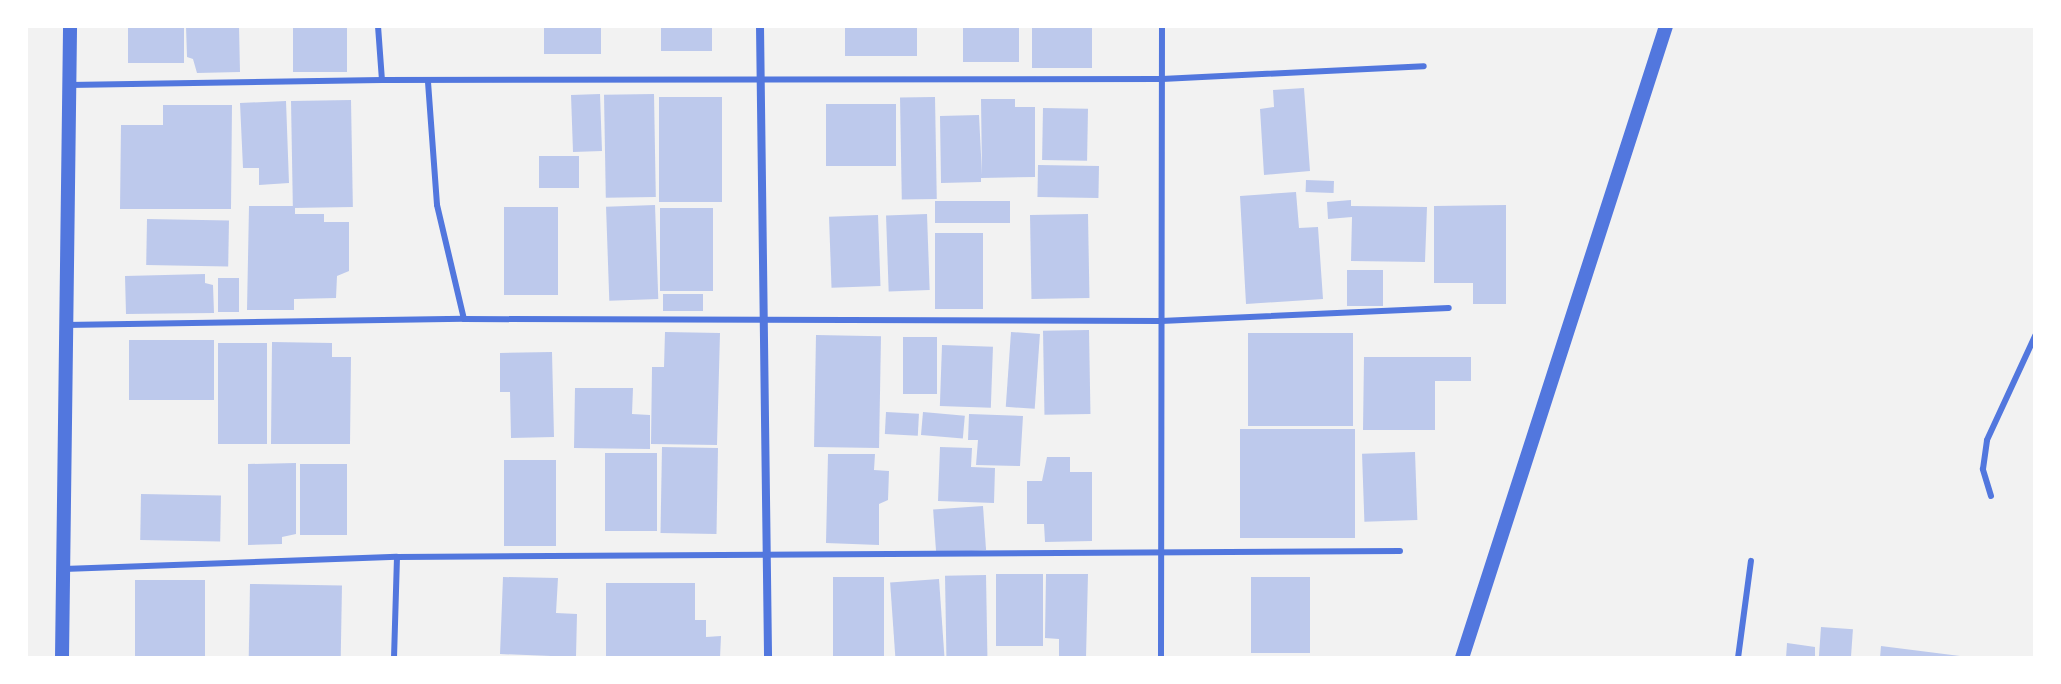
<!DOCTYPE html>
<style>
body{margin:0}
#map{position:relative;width:2061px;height:684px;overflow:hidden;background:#f2f2f2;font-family:"Fira Sans",sans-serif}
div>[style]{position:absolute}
.building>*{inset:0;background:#bdc9ec;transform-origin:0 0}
.service>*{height:6px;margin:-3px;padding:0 3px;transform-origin:3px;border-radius:3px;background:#5277de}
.minor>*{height:8px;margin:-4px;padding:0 4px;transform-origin:4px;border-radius:4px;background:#5277de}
.tertiary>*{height:14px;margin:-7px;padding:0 7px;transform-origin:7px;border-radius:7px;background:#5277de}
span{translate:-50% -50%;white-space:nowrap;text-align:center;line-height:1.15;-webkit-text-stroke:6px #fff;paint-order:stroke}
.frame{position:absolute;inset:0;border:28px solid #fff;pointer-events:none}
</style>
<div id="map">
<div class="building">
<i style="left:128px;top:26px;width:56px;height:37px"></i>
<i style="clip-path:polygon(186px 26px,239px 26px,240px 72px,197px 73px,193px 59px,187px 57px)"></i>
<i style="left:293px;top:26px;width:54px;height:46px"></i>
<i style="left:544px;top:26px;width:57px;height:28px"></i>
<i style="left:661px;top:26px;width:51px;height:25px"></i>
<i style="left:845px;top:26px;width:72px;height:30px"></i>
<i style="left:963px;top:26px;width:56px;height:36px"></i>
<i style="left:1032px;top:26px;width:60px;height:42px"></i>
<i style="clip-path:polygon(1304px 88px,1310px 171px,1264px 175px,1260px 109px,1274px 107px,1273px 90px)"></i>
<i style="left:600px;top:94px;width:57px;height:29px;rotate:88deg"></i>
<i style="left:654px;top:94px;width:103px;height:50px;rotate:89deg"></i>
<i style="left:659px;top:97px;width:63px;height:105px"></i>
<i style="left:935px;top:97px;width:102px;height:35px;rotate:89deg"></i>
<i style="clip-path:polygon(981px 99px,1015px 99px,1015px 107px,1035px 107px,1035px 177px,981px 178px,981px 182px,941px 183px,940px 116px,979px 115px,982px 175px)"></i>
<i style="left:351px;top:100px;width:107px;height:60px;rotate:89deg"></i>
<i style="clip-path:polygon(286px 101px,289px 183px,259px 185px,259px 168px,243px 168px,240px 103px)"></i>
<i style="left:826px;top:104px;width:70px;height:62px"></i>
<i style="clip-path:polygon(163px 105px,232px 105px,231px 209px,120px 209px,121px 125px,163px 125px)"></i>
<i style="left:1043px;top:108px;width:45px;height:52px;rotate:1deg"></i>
<i style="left:539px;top:156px;width:40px;height:32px"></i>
<i style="left:1038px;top:165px;width:61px;height:32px;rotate:1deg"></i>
<i style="left:1306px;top:180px;width:28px;height:12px;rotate:2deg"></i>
<i style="clip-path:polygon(1296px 192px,1299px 228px,1318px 227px,1323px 299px,1246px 304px,1240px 196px)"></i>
<i style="clip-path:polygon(1351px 200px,1351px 206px,1427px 207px,1425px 262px,1351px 261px,1352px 217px,1328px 219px,1327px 202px)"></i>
<i style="left:1010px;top:201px;width:22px;height:75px;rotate:90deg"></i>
<i style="left:655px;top:205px;width:94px;height:49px;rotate:88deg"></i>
<i style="clip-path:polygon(1506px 205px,1506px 304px,1473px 304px,1473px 283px,1434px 283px,1434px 206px)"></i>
<i style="clip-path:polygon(249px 206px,295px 206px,295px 214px,324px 214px,324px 222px,349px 222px,349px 271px,337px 276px,336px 298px,294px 299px,294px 310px,247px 310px)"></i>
<i style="left:558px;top:207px;width:88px;height:54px;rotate:90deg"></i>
<i style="left:660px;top:208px;width:53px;height:83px"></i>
<i style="left:927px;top:214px;width:76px;height:41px;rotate:88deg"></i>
<i style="left:1088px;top:214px;width:84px;height:58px;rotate:89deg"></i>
<i style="left:878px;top:215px;width:71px;height:49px;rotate:88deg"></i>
<i style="left:147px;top:219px;width:82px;height:46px;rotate:1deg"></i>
<i style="left:935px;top:233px;width:48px;height:76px"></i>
<i style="left:1383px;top:270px;width:36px;height:36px;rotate:90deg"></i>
<i style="clip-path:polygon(205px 274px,205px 283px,213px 285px,214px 313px,126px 314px,125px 276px)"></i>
<i style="left:218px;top:278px;width:21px;height:34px"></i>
<i style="left:663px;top:294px;width:40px;height:17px"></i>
<i style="left:1089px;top:330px;width:84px;height:46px;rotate:89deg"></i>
<i style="clip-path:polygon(665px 332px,720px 333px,717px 445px,651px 444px,652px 367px,664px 367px)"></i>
<i style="left:1011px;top:332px;width:29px;height:75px;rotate:4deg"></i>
<i style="left:1353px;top:333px;width:93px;height:105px;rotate:90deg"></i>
<i style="left:816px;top:335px;width:65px;height:112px;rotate:1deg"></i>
<i style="left:903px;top:337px;width:34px;height:57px"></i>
<i style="left:129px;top:340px;width:85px;height:60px"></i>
<i style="clip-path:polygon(272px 342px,332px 343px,332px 357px,351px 357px,350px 444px,271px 444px)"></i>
<i style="left:218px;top:343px;width:49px;height:101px"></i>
<i style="left:942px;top:345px;width:51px;height:61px;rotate:2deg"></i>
<i style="clip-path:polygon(552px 352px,554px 437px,511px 438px,510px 392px,500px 392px,500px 353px)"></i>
<i style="clip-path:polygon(1364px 357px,1471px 357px,1471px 381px,1435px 381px,1435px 430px,1363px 430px)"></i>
<i style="clip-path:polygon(575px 388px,633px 388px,632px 414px,650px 415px,650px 449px,574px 448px)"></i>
<i style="left:886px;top:412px;width:33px;height:22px;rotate:3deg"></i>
<i style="left:923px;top:412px;width:42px;height:23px;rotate:5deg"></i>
<i style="clip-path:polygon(969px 414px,1023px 416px,1020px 466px,976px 465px,978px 440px,968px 440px)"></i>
<i style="left:1355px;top:429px;width:109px;height:115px;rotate:90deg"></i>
<i style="left:662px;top:447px;width:56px;height:86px;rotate:1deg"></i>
<i style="clip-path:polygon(940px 447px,972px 448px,971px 467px,995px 468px,994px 503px,938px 501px)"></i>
<i style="left:1415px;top:452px;width:68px;height:53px;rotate:88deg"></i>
<i style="left:605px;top:453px;width:52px;height:78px"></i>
<i style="clip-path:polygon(828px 454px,875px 454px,874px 470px,889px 471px,888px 500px,879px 504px,879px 545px,826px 543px)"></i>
<i style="clip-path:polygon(1047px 457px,1070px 457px,1070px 472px,1092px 472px,1092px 541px,1045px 542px,1044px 524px,1027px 524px,1027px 481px,1042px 481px)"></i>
<i style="left:504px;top:460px;width:52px;height:86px"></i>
<i style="clip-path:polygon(296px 463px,296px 534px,282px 537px,282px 544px,248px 545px,248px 464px)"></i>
<i style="left:300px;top:464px;width:47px;height:71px"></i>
<i style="left:141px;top:494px;width:80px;height:46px;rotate:1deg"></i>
<i style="left:983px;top:506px;width:44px;height:50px;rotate:86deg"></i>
<i style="left:996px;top:574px;width:47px;height:72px"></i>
<i style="clip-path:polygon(1046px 574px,1088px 574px,1086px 658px,1059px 658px,1059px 639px,1045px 638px)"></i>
<i style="left:986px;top:575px;width:83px;height:41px;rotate:89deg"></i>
<i style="clip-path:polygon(503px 577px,558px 578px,556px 613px,577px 614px,576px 657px,500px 654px)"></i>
<i style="left:833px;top:577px;width:51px;height:81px"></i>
<i style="left:1310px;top:577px;width:76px;height:59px;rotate:90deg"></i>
<i style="left:939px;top:579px;width:79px;height:49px;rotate:86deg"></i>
<i style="left:205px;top:580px;width:78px;height:70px;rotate:90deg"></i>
<i style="clip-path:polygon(606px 583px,695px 583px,695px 620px,706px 620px,706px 637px,721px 636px,720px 658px,606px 658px)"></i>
<i style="left:250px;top:584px;width:92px;height:74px;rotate:1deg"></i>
<i style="left:1821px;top:627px;width:32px;height:31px;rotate:4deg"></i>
<i style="clip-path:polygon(1787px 643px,1815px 647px,1815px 658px,1786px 658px)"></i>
<i style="clip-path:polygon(1881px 646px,1960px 656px,1960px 658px,1880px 658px)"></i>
</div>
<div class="service">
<i style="left:378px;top:26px;width:54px;rotate:85.8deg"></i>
<i style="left:428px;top:82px;width:123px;rotate:85.8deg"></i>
<i style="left:437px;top:205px;width:117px;rotate:76.7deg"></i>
<i style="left:69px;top:85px;width:313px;rotate:-0.9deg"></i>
<i style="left:382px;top:80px;width:780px;rotate:-0.07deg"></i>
<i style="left:1162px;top:79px;width:262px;rotate:-2.8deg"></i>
<i style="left:65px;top:325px;width:399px;rotate:-0.9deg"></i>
<i style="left:464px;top:319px;width:697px;rotate:0.16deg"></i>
<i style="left:1161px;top:321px;width:288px;rotate:-2.6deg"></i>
<i style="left:1991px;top:496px;width:28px;rotate:-107deg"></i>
<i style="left:1983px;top:469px;width:29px;rotate:-82deg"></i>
<i style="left:1987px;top:440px;width:115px;rotate:-65.2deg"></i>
<i style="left:64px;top:569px;width:333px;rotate:-2.1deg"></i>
<i style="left:397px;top:557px;width:1003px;rotate:-0.34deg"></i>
<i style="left:394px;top:658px;width:101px;rotate:-88.3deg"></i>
<i style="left:1161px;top:658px;width:632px;rotate:-89.91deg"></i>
<i style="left:1738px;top:658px;width:98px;rotate:-82.4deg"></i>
</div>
<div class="minor">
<i style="left:760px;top:26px;width:632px;rotate:89.27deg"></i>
</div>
<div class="tertiary">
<i style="left:62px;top:658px;width:632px;rotate:-89.27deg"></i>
<i style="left:1462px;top:658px;width:664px;rotate:-72.11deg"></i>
</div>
<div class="frame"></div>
</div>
